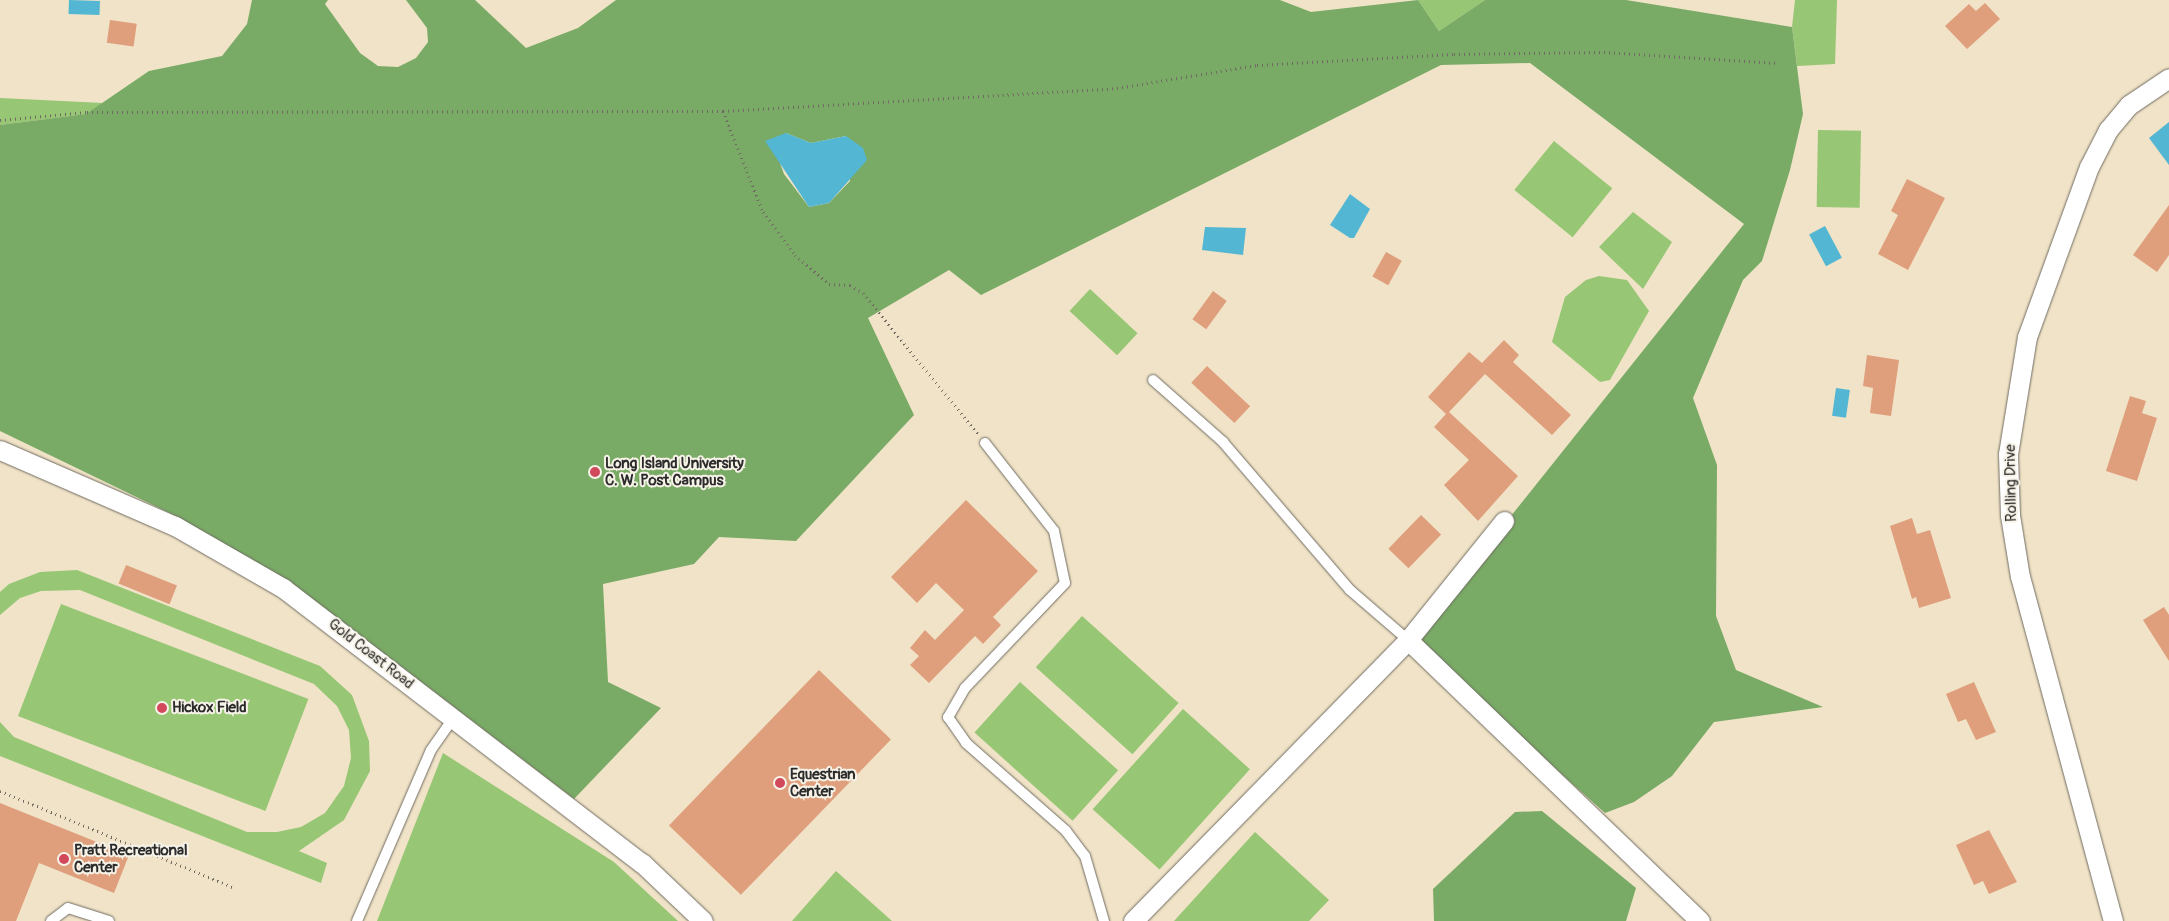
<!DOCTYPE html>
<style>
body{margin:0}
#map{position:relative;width:2169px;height:921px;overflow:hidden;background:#f0e3c7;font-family:Pangolin,sans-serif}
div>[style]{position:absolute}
.green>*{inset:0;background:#97c675;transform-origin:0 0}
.forest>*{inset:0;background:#79ab66}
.water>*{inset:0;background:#53b6d2;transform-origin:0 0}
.building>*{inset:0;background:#df9f7c;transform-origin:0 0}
.path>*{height:3px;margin-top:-1.5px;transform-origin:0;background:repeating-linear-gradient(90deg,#706b62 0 1px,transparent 0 5px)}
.roads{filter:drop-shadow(0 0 1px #706b62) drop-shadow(0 0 1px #706b62)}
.service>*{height:10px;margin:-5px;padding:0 5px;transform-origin:5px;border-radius:5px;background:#fff}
.minor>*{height:19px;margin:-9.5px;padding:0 9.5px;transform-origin:9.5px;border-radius:9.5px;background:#fff}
.dots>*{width:14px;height:14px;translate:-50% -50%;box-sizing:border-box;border:2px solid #f7f3e8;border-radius:50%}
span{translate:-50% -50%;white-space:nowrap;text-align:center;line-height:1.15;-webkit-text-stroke:4px #f7f3e8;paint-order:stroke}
.poi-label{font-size:15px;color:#2b2b2b;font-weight:700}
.left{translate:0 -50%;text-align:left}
.street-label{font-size:15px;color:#2b2b2b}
</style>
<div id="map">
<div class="green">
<i style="clip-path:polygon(1418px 0,1485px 0,1439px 31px)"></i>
<i style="clip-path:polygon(1795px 0,1837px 0,1835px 64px,1797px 66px,1792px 27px)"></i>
<i style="clip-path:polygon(0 98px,103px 103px,87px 114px,0 125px)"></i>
<i style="left:1818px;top:130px;width:43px;height:77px;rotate:1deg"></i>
<i style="left:1554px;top:141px;width:75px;height:63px;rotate:39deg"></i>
<i style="clip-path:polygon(1633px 212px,1672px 242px,1643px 289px,1599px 247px)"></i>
<i style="clip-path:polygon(1599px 276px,1627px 280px,1649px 311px,1610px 380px,1600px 382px,1552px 342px,1565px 297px,1586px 280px)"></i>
<i style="left:1090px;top:289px;width:65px;height:30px;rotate:43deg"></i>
<i style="clip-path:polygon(77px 570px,320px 666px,352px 695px,369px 741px,370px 771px,344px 820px,299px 851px,327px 863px,321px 883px,0 756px,0 722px,14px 737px,247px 832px,277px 832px,301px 827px,325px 813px,344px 786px,351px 758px,349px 730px,337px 706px,314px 684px,80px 590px,41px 591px,20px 598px,0 615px,0 592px,9px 584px,40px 572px)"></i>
<i style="left:61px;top:604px;width:265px;height:120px;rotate:21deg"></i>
<i style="left:1082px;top:616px;width:130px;height:69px;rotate:42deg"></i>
<i style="left:1020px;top:682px;width:132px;height:68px;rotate:42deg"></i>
<i style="left:1183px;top:709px;width:90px;height:135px;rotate:42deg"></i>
<i style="clip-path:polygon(443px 753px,614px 862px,678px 921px,377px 921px)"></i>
<i style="clip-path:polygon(1255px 832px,1329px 900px,1309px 921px,1174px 921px)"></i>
<i style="clip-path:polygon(836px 871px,892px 921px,792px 921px)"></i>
</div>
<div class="forest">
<i style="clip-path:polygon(evenodd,252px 0,328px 0,325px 4px,360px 53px,378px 66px,398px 67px,416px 58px,428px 42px,427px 28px,406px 0,475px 0,526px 48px,578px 28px,616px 0,1280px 0,1311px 12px,1418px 0,1439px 31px,1485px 0,1626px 0,1792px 27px,1803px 114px,1790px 170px,1762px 261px,1743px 280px,1693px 398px,1717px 465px,1716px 616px,1736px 670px,1823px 707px,1714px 722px,1672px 776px,1634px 802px,1605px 813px,1412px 640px,1744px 224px,1530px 63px,1441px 65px,981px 295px,949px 270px,868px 318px,914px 415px,796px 541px,719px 537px,694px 564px,603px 584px,608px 682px,661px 708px,574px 799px,335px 616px,287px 585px,182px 519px,0 431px,0 125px,86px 114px,149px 71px,222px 56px,247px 24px,252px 0,786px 133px,811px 143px,846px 136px,850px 181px,829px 203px,809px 207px,784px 174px,780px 163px,786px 133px)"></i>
<i style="clip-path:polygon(1542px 811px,1636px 888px,1626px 921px,1434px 921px,1433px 889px,1515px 812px)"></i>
</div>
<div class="water">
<i style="left:69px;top:0;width:31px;height:14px;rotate:2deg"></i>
<i style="clip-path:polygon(2169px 122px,2169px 165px,2149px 138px)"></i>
<i style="clip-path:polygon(786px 133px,811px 143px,846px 136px,863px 148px,867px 160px,829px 203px,809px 207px,765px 141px)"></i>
<i style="clip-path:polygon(1350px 194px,1370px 209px,1354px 238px,1350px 238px,1330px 225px)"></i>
<i style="left:1825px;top:226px;width:36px;height:18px;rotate:62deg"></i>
<i style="clip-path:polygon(1205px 227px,1246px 228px,1243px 255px,1202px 250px)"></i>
<i style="left:1836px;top:388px;width:14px;height:28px;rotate:8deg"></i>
</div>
<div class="building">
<i style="clip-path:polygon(1985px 3px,2000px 19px,1967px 49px,1945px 26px,1969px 4px,1976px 11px)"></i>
<i style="left:110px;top:20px;width:27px;height:23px;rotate:8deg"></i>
<i style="clip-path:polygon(1907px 179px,1945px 198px,1908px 270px,1878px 254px,1898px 215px,1891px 211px)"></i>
<i style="clip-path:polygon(2169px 205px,2169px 255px,2157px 272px,2133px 255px)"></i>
<i style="left:1386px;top:252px;width:18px;height:28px;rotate:29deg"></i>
<i style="left:1213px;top:291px;width:17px;height:35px;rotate:36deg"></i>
<i style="clip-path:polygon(1504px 340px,1519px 355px,1513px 362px,1571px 415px,1552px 435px,1485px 374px,1449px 412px,1518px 476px,1478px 521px,1444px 485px,1469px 460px,1434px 427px,1446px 414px,1428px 397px,1469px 352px,1482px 363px)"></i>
<i style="clip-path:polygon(1867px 355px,1899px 360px,1891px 416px,1870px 413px,1873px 388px,1863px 386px)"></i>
<i style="left:1207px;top:366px;width:59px;height:23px;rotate:43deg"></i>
<i style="clip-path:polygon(2130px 396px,2146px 401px,2142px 413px,2157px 418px,2137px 481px,2106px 471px)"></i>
<i style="clip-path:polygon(966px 500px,1038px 571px,993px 617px,1001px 625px,983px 644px,975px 636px,929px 683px,910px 665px,919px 656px,910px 648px,925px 630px,935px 640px,964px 610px,936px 583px,917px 603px,891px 577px)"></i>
<i style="left:1421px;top:515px;width:28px;height:47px;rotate:44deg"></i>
<i style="clip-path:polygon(1912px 518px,1917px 534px,1930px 530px,1951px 598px,1919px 608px,1916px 597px,1912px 599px,1890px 526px)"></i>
<i style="left:126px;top:565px;width:55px;height:20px;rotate:22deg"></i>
<i style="clip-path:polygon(2164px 607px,2169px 615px,2169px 661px,2143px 620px)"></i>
<i style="left:819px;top:670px;width:100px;height:216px;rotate:44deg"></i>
<i style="clip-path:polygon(1974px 682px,1996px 732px,1976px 740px,1966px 719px,1958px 722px,1946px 694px)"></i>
<i style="clip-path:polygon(0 803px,129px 855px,114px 893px,39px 863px,16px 921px,0 921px)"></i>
<i style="clip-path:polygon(1989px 830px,2017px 882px,1989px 894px,1983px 881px,1974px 885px,1956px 845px)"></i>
</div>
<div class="path">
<i style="left:723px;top:111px;width:395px;rotate:-3.3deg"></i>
<i style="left:1117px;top:88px;width:142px;rotate:-9.3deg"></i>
<i style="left:1257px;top:65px;width:197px;rotate:-3.2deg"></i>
<i style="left:1454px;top:54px;width:150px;rotate:-0.8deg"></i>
<i style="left:1604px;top:52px;width:174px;rotate:3.6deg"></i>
<i style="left:0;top:120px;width:87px;rotate:-5.3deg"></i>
<i style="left:87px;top:112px;width:636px;rotate:-0.09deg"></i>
<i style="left:723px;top:111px;width:109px;rotate:68.4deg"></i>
<i style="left:763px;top:212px;width:54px;rotate:53.3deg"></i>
<i style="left:795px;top:255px;width:45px;rotate:40.5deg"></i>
<i style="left:829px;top:284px;width:21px;rotate:3deg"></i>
<i style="left:850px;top:285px;width:15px;rotate:32deg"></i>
<i style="left:863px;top:293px;width:182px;rotate:50.8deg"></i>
<i style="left:0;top:791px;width:252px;rotate:22.4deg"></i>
</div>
<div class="roads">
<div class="service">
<i style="left:1153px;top:380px;width:94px;rotate:41.5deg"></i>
<i style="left:1223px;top:442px;width:195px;rotate:49.4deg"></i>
<i style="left:1350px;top:590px;width:77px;rotate:40.8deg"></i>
<i style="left:985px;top:443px;width:112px;rotate:51.9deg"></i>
<i style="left:1054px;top:531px;width:53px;rotate:78.1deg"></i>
<i style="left:1065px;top:583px;width:145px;rotate:133.6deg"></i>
<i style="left:965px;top:688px;width:34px;rotate:120deg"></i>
<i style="left:948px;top:717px;width:32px;rotate:55deg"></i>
<i style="left:966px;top:743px;width:133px;rotate:41.3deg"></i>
<i style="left:1066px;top:831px;width:31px;rotate:53deg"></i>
<i style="left:1085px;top:856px;width:68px;rotate:73.7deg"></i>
<i style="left:51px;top:921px;width:21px;rotate:-37deg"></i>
<i style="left:68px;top:908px;width:43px;rotate:17.6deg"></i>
<i style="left:357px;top:921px;width:186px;rotate:-66.6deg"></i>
<i style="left:431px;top:750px;width:38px;rotate:-55deg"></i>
</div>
<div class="minor">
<i style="left:0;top:450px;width:191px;rotate:23.5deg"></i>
<i style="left:175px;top:526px;width:125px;rotate:29.9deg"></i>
<i style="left:283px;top:588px;width:452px;rotate:37.5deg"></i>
<i style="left:642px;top:863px;width:84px;rotate:43.6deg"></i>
<i style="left:1408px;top:640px;width:405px;rotate:43.9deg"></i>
<i style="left:1133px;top:921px;width:393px;rotate:-45.6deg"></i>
<i style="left:1408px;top:640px;width:153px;rotate:-51.1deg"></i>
<i style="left:2113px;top:921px;width:356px;rotate:-105.1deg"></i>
<i style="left:2020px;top:577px;width:63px;rotate:-99.2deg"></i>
<i style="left:2010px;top:515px;width:61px;rotate:-91.9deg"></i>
<i style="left:2008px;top:454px;width:119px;rotate:-80.8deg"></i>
<i style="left:2027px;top:337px;width:181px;rotate:-70deg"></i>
<i style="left:2089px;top:167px;width:42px;rotate:-62.8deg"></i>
<i style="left:2108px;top:130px;width:33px;rotate:-50deg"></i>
<i style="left:2129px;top:105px;width:48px;rotate:-34deg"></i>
</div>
</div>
<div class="dots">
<i style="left:595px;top:472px;background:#d1495b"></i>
<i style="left:162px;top:708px;background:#d1495b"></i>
<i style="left:780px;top:783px;background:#d1495b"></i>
<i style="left:64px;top:859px;background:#d1495b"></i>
</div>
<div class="poi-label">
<span class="left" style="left:605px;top:472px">Long Island University<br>C. W. Post Campus</span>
<span class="left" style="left:172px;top:708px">Hickox Field</span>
<span class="left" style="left:790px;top:783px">Equestrian<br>Center</span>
<span class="left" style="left:74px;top:859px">Pratt Recreational<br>Center</span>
</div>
<div class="street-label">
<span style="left:2011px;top:483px;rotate:-91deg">Rolling Drive</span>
<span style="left:371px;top:654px;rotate:38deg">Gold Coast Road</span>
</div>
</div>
